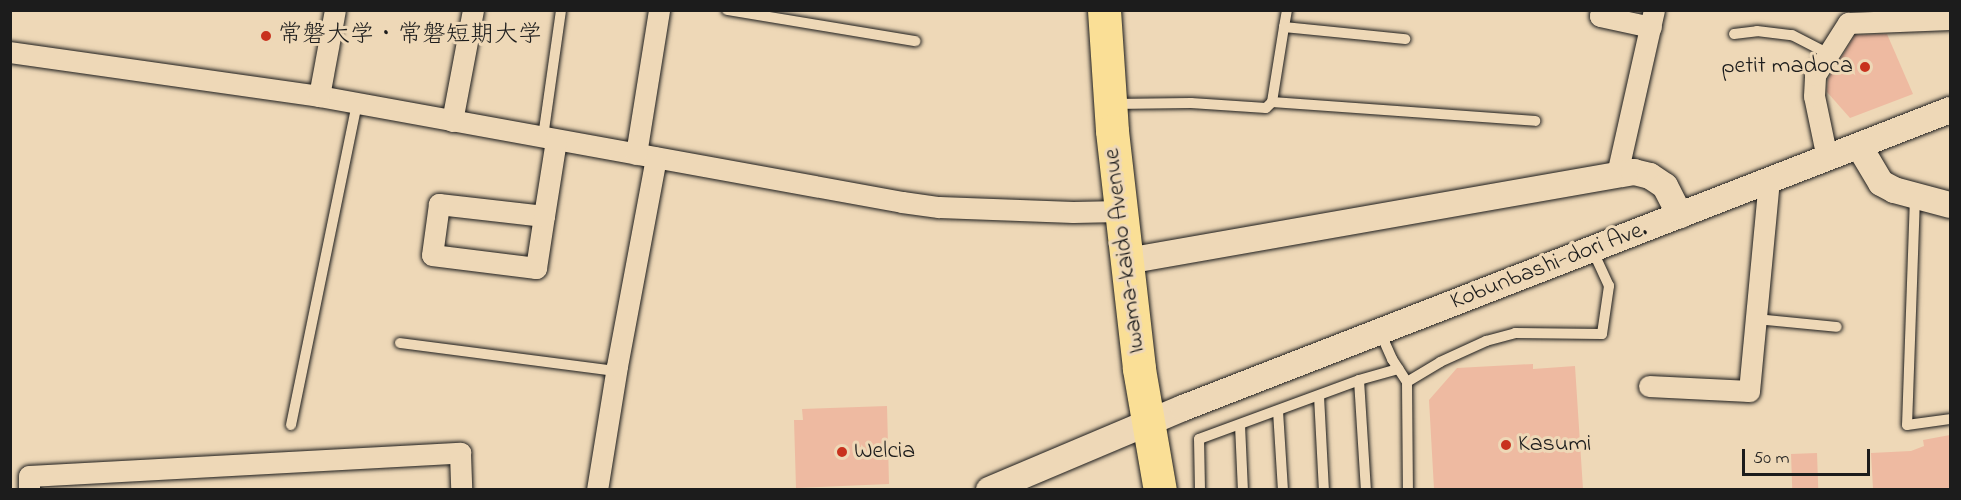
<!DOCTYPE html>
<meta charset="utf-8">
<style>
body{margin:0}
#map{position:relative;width:1961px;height:500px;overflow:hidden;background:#eed8b7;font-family:"Indie Flower","Klee One",sans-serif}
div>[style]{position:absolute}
.building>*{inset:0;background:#eebaa1;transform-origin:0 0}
.roads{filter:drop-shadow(0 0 2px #1c1c1c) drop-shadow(0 0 2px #1c1c1c)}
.service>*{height:10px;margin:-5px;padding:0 5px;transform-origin:5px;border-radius:5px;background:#eed8b7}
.minor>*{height:21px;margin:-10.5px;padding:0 10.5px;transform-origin:10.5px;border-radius:10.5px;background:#eed8b7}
.tertiary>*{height:26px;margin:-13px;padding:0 13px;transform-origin:13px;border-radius:13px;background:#eed8b7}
.primary>*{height:33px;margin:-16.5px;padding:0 16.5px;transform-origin:16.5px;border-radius:16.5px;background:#fadf96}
.dots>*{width:16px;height:16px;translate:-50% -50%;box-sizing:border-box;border:3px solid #eed8b7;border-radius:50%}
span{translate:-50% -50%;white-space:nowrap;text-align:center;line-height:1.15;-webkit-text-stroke:6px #eed8b7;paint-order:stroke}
.poi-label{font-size:24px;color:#1c1c1c}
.left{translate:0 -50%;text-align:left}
.right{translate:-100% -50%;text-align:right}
.street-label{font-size:24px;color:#1c1c1c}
.frame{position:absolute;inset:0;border:12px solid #1c1c1c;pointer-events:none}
.scale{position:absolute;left:1742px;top:449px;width:128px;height:27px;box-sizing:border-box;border:3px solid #1c1c1c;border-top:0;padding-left:8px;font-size:18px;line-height:21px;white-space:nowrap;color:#1c1c1c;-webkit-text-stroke:4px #eed8b7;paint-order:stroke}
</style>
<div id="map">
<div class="building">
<i style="clip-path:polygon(1887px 34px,1913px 94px,1850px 118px,1827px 92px,1828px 79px,1855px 35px)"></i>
<i style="clip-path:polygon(1533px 364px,1533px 369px,1575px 366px,1583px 489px,1434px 489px,1429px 400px,1457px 368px)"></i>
<i style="clip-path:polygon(887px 406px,889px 484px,796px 488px,794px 420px,803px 420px,802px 409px)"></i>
<i style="clip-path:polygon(1950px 435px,1950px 489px,1873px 489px,1871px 453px,1911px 451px,1924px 446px,1923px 440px)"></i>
<i style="left:1817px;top:453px;width:36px;height:26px;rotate:88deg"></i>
</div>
<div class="roads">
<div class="service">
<i style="left:727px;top:10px;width:191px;rotate:9.4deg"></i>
<i style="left:1287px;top:10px;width:17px;rotate:100deg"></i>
<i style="left:1284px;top:27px;width:122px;rotate:5.7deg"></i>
<i style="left:1734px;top:34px;width:23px;rotate:-7deg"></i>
<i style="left:1757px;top:31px;width:35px;rotate:7deg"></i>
<i style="left:1792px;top:35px;width:42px;rotate:27.2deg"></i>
<i style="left:1272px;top:102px;width:76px;rotate:-80.9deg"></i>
<i style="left:1113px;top:104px;width:78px;rotate:-0.7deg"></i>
<i style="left:1191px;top:103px;width:75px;rotate:3.8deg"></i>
<i style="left:1266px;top:108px;width:8px;rotate:-45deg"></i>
<i style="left:1272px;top:102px;width:264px;rotate:4.1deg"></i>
<i style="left:543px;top:137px;width:128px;rotate:-81.9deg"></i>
<i style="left:1915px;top:197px;width:228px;rotate:92deg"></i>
<i style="left:1907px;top:425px;width:43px;rotate:-7.9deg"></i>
<i style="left:1756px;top:319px;width:81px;rotate:5.6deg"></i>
<i style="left:1380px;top:332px;width:30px;rotate:66deg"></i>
<i style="left:1392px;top:359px;width:27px;rotate:57deg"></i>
<i style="left:1407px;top:382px;width:108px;rotate:89.5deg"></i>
<i style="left:400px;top:343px;width:218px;rotate:7.4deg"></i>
<i style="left:1359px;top:380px;width:110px;rotate:86.4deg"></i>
<i style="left:1407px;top:382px;width:39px;rotate:-31deg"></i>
<i style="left:1440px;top:362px;width:51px;rotate:-24.5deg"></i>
<i style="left:1486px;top:341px;width:30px;rotate:-15deg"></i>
<i style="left:1515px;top:333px;width:87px;rotate:0.7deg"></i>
<i style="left:1602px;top:334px;width:49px;rotate:-81.7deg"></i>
<i style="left:1609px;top:286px;width:41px;rotate:-114.7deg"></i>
<i style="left:1319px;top:396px;width:94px;rotate:87deg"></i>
<i style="left:1278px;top:411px;width:79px;rotate:86.4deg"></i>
<i style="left:291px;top:425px;width:329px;rotate:-78.4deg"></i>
<i style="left:1240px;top:425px;width:65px;rotate:87.4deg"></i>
<i style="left:1200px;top:490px;width:51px;rotate:-91.1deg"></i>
<i style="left:1199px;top:439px;width:171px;rotate:-20.2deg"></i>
<i style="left:1359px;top:380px;width:41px;rotate:-15.8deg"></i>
</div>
<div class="minor">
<i style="left:1601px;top:10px;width:6px;rotate:99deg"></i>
<i style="left:1600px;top:16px;width:52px;rotate:12.2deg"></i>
<i style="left:10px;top:52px;width:312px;rotate:8.1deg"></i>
<i style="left:319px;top:96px;width:593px;rotate:10.3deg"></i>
<i style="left:902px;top:202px;width:37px;rotate:8deg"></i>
<i style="left:939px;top:207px;width:134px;rotate:2.1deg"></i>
<i style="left:1073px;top:212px;width:48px;rotate:-1.2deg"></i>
<i style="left:319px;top:96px;width:87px;rotate:-79.5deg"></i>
<i style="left:452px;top:121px;width:113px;rotate:-79.3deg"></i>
<i style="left:636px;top:154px;width:146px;rotate:-80.9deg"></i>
<i style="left:1827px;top:158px;width:63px;rotate:-101.8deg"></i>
<i style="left:1814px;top:96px;width:21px;rotate:-87deg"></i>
<i style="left:1815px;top:75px;width:62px;rotate:-57.6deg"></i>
<i style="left:1848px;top:23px;width:102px;rotate:-2.2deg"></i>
<i style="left:1617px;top:174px;width:168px;rotate:-77.3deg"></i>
<i style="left:544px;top:216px;width:106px;rotate:-173.5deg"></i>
<i style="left:439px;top:204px;width:51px;rotate:97.8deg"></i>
<i style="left:432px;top:255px;width:105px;rotate:7.1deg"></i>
<i style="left:536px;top:268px;width:53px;rotate:-81.3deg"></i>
<i style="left:544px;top:216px;width:77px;rotate:-81deg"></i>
<i style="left:1649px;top:386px;width:100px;rotate:2.9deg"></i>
<i style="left:1749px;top:391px;width:211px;rotate:-84.6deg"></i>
<i style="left:29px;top:490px;width:14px;rotate:-90deg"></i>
<i style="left:29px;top:476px;width:432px;rotate:-3.1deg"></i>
<i style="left:460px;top:453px;width:37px;rotate:88deg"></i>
<i style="left:597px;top:490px;width:126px;rotate:-80.8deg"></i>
<i style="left:617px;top:366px;width:212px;rotate:-79.4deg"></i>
</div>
<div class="tertiary">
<i style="left:1859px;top:146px;width:43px;rotate:59.3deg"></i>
<i style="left:1881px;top:183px;width:15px;rotate:28deg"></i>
<i style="left:1894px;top:190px;width:58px;rotate:15deg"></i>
<i style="left:1127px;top:261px;width:515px;rotate:-9.96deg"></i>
<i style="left:1634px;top:172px;width:16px;rotate:14deg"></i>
<i style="left:1650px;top:176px;width:18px;rotate:34deg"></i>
<i style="left:1665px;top:186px;width:33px;rotate:63deg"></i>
<i style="left:989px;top:490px;width:211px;rotate:-22.9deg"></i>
<i style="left:1183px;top:408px;width:823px;rotate:-21.23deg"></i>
</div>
<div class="primary">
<i style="left:1104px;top:10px;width:121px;rotate:86.2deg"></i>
<i style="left:1112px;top:131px;width:240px;rotate:83.5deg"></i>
<i style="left:1139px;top:369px;width:123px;rotate:80.2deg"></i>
</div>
</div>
<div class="dots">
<i style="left:266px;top:36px;background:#c8321e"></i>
<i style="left:1865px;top:67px;background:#c8321e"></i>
<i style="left:1506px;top:445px;background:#c8321e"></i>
<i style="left:842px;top:452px;background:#c8321e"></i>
</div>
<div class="poi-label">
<span class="left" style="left:278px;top:36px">常磐大学・常磐短期大学</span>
<span class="right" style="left:1853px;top:67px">petit madoca</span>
<span class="left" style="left:1518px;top:445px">Kasumi</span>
<span class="left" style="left:854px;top:452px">Welcia</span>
</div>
<div class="street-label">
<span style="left:1125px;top:251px;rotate:-97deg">Iwama-kaido Avenue</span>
<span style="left:1549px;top:266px;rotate:-21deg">Kobunbashi-dori Ave.</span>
</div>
<div class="frame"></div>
<div class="scale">50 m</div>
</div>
